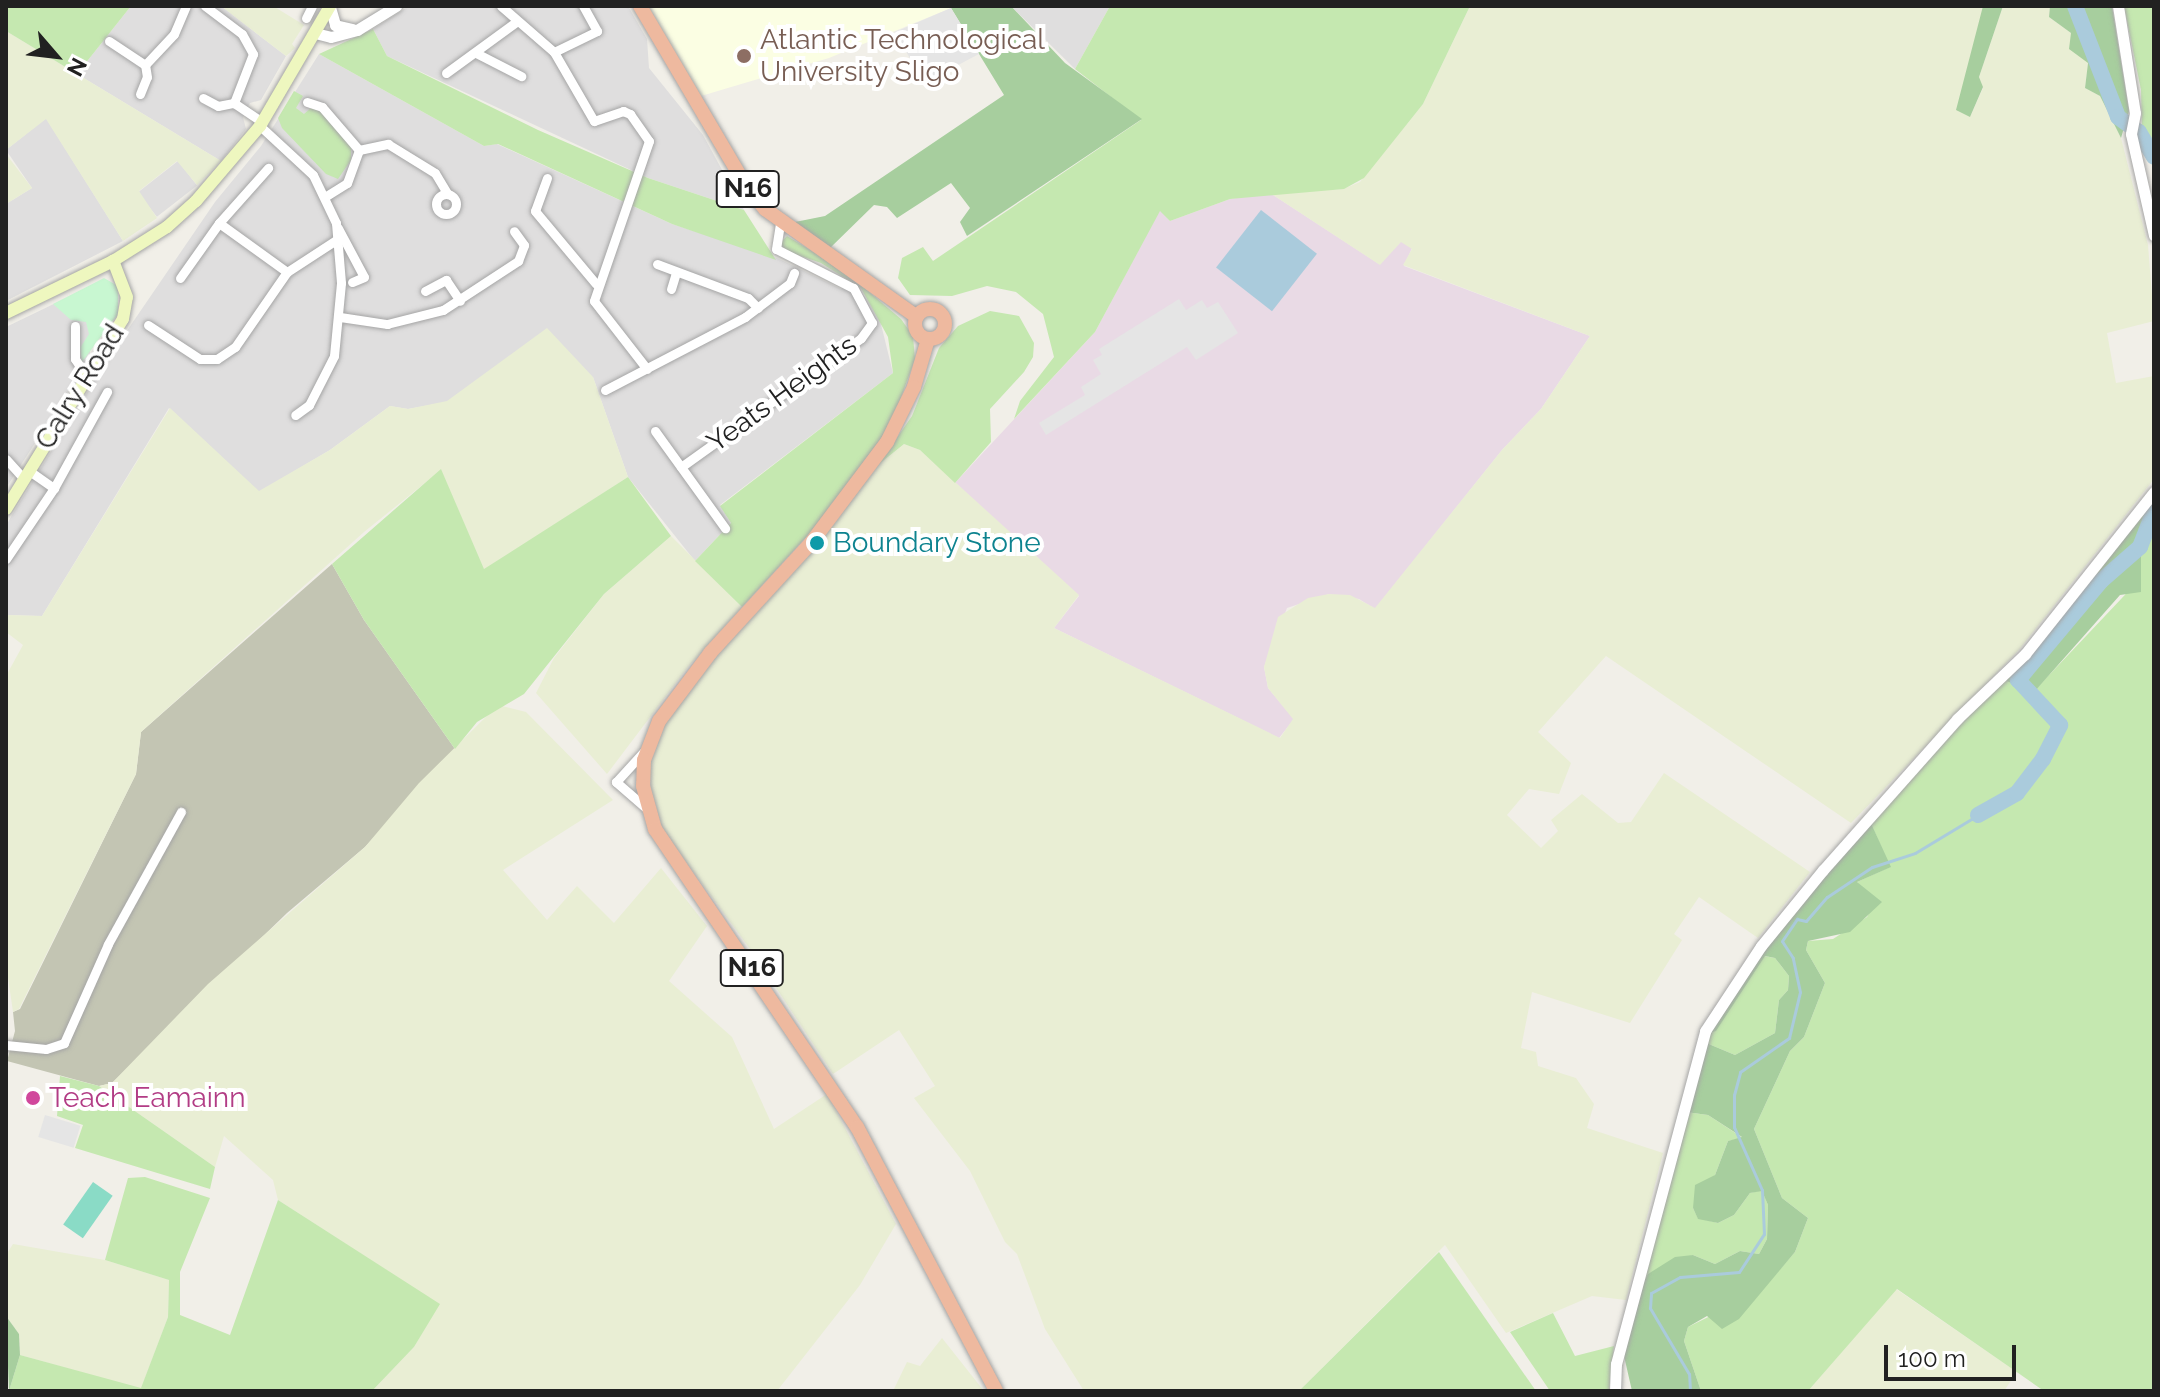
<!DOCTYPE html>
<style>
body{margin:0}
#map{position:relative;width:2160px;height:1397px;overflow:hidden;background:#f1efe8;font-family:Raleway,sans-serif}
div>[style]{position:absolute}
.residential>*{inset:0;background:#dfdede;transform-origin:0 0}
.industrial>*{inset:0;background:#e9dae5}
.education>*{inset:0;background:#fbfee3}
.construction>*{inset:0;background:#c3c5b3}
.farmland>*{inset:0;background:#e9eed4}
.grass>*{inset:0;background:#c5e8b0}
.forest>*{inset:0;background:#a7ce9e}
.park>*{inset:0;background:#c8f7d1}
.pitch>*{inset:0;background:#8adbc6;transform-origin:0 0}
.parking>*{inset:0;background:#e5e5e5;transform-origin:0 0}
.water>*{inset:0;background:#aacbdc;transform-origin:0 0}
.stream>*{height:3px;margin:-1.5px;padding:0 1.5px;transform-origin:1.5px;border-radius:1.5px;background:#aacbdc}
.river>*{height:16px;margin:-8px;padding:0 8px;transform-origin:8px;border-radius:8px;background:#aacbdc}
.roads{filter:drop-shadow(0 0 2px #a5a5a5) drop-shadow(0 0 2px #a5a5a5)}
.minor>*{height:9px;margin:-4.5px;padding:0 4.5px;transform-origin:4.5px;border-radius:4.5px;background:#fff}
.minor>.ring{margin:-4.5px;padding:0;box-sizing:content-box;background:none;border:9px solid #fff;border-radius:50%}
.tertiary>*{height:11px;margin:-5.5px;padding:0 5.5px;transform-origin:5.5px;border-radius:5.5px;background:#fff}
.secondary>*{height:12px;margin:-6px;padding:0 6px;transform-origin:6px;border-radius:6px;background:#eef7bf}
.trunk>*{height:14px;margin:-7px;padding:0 7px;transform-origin:7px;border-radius:7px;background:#eeb99f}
.trunk>.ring{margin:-7px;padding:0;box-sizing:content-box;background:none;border:14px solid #eeb99f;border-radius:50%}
.dots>*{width:22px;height:22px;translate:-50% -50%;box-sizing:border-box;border:4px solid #fff;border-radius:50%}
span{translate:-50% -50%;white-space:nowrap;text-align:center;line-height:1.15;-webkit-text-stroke:8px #fff;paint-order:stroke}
.shield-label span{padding:2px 6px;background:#fff;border:2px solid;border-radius:6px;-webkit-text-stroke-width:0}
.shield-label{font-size:26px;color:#212121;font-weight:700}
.education-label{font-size:28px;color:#785e54}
.left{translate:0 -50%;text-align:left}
.street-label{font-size:28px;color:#212121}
.culture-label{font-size:28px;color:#0d838f}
.hotel-label{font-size:28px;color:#b23c85}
.frame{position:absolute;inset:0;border:8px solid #212121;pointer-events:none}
.north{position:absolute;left:16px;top:16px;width:80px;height:80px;-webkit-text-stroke:6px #fff;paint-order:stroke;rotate:118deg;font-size:22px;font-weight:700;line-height:32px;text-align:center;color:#212121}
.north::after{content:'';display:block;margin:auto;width:28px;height:36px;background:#212121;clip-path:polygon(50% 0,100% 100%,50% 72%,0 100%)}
.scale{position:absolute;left:1884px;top:1345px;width:132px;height:36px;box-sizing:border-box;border:4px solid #212121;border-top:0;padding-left:10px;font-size:24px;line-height:28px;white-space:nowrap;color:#212121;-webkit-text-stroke:6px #fff;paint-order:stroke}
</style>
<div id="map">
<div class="residential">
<i style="clip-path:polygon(131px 6px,221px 6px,286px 56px,261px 100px,250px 103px,243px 117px,246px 129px,221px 161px,77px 74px)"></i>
<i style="clip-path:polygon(409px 6px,628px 6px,647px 39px,649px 68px,703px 135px,744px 210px,648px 178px,387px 56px,373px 29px)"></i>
<i style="clip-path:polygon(1011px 6px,1110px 6px,1075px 69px)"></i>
<i style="clip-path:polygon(319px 54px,484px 146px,497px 144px,672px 224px,777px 258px,841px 289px,851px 281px,878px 312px,893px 373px,720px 505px,731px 523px,695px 561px,628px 477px,593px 377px,486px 377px,447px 402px,408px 409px,390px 406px,330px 450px,259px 492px,169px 408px,42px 616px,6px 615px,6px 526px,12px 515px,109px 357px,215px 202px,261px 146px)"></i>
<i style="clip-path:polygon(46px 118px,123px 241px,6px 301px,6px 204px,32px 188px,6px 150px)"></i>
<i style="left:178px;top:161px;width:31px;height:51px;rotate:52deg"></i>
<i style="clip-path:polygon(89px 287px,90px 358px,6px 488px,6px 327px)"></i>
</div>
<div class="industrial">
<i style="clip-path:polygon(1270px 193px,1379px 264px,1401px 241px,1412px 248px,1404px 266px,1590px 336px,1541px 409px,1502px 450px,1375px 609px,1359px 599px,1329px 594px,1287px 608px,1264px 667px,1268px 688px,1294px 719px,1279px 738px,1054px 628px,1079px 596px,955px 483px,1095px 332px,1160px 210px,1170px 221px,1230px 199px)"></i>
</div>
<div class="education">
<i style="clip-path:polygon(647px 6px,956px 6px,829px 58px,701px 96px)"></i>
</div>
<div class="construction">
<i style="clip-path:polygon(332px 564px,364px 620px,455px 749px,365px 847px,287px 913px,112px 1083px,99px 1086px,7px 1061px,15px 1031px,13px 1012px,20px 1009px,136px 774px,141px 732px)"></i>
</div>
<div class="farmland">
<i style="clip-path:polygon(221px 6px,273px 6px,304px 25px,292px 44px,295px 48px,286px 56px)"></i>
<i style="clip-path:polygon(1470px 6px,1983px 6px,1970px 117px,1983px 88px,1979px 77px,2003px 6px,2050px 6px,2049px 17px,2071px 33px,2088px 63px,2085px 88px,2100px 96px,2121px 138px,2148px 245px,2154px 321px,2107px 333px,2116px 383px,2154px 376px,2154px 479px,2019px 650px,1851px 823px,1606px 656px,1538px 732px,1571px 763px,1559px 794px,1529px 789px,1507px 815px,1541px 848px,1558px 831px,1551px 820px,1582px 794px,1618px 823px,1631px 822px,1664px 773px,1810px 872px,1758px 938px,1699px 897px,1674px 934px,1682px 940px,1630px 1023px,1532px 992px,1521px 1048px,1536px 1052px,1538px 1066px,1576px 1078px,1594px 1104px,1587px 1128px,1663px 1153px,1626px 1300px,1592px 1296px,1506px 1333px,1445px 1245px,1299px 1391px,1084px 1391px,1045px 1329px,1017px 1254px,1005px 1242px,970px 1171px,914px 1098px,935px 1086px,899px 1030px,833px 1074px,753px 953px,664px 832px,653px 809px,649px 764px,662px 724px,687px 691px,878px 465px,904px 444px,920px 450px,1079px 595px,1054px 628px,1280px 738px,1293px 719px,1268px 688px,1264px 667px,1278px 617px,1308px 598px,1329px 594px,1350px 595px,1375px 608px,1502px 450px,1541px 409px,1590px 336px,1403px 265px,1412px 249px,1401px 242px,1380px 265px,1270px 193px,1343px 189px,1360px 182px,1423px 104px)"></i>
<i style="clip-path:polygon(6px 31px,221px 161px,197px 185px,177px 161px,139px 191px,157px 218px,123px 241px,46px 119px,6px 150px)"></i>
<i style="clip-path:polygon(6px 154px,32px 188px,6px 204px)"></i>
<i style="clip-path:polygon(547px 328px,593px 377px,628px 477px,484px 570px,441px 470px,364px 532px,141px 732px,136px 774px,19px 1009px,13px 1012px,6px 964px,6px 676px,23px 645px,6px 632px,6px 615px,42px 616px,170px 408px,259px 491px,330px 450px,390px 406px,408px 409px,447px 401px)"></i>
<i style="clip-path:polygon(671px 536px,742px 607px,688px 667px,607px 774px,536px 693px,554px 658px,604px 594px)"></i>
<i style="clip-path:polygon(498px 705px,526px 712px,613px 800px,503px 870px,547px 920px,577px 886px,614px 923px,661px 868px,707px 926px,669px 981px,732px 1037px,774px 1129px,827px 1094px,896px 1224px,860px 1285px,777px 1391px,372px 1391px,414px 1347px,439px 1304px,278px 1200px,273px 1180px,224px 1136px,215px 1167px,99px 1086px,112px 1083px,208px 984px,365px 847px,419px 783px)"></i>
<i style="clip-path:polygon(13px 1244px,105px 1260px,169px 1280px,168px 1317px,141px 1389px,20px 1355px,19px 1334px,6px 1316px,6px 1255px)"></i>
<i style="clip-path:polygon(1896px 1289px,2017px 1372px,2004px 1391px,1808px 1391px)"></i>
<i style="clip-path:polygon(942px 1338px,984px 1391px,893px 1391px,907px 1362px,920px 1366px)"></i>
</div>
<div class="grass">
<i style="clip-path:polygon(6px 6px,131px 6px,77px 74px,6px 31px)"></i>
<i style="clip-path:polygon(1110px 6px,1470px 6px,1423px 104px,1364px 178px,1344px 189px,1230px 199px,1170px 221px,1160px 211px,1095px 332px,1014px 419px,1020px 401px,1054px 357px,1043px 314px,1016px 292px,987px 286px,952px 296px,910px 295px,898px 278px,902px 258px,923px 247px,933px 261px,1141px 120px,1075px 69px)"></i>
<i style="clip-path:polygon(2124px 6px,2154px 6px,2154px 142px,2142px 131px,2141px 90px)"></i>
<i style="clip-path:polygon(373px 29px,387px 56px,538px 130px,648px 178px,744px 210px,776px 260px,672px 224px,498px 144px,484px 146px,319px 54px)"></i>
<i style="clip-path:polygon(294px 91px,303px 96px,296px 108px,304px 114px,312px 107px,320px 110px,351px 147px,351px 160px,338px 179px,326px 174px,282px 128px,278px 118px)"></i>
<i style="clip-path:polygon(787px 236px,842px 269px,901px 319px,913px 336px,915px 359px,891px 425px,817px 525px,742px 607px,695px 561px,731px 523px,720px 506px,893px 373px,888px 337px,861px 288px,821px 263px,789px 252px,779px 244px)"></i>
<i style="clip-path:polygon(990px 311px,1019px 316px,1034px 343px,1033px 357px,1024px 372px,990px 409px,991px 442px,955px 483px,920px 450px,904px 444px,878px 465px,912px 416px,939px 348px,958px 326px)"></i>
<i style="clip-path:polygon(441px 469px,484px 569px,628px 477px,671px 536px,604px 594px,524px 694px,477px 722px,455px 749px,364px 620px,332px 564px)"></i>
<i style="clip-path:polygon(2154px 533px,2154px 1391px,2044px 1391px,1897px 1289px,1808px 1391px,1701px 1391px,1684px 1341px,1688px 1327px,1761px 1291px,1795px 1252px,1808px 1218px,1782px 1198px,1754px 1129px,1790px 1051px,1804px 1037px,1825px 983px,1806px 950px,1808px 941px,1833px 939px,1867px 917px,1874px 905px,1857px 882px,1890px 867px,1870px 821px,2003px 680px,2035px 690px,2139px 580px,2141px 557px)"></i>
<i style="clip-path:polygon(1764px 956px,1775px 958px,1789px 976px,1788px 990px,1779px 1000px,1775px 1033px,1735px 1055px,1704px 1042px)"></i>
<i style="clip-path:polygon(60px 1076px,99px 1086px,215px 1167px,210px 1189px,75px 1148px,83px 1125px,57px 1116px)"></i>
<i style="clip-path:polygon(1686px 1112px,1708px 1115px,1743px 1138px,1728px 1141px,1715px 1175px,1693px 1208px,1698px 1218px,1718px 1223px,1734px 1215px,1750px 1193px,1762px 1190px,1768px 1205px,1767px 1239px,1759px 1254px,1740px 1251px,1715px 1264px,1693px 1255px,1648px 1274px,1638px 1292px)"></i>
<i style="clip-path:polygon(145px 1177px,210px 1198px,180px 1272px,180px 1315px,230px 1335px,278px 1200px,440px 1304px,414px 1347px,372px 1391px,9px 1391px,20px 1355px,141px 1388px,168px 1317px,169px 1280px,105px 1260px,128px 1178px)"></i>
<i style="clip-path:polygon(1439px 1252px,1536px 1391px,1299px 1391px)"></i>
<i style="clip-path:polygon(1553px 1313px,1575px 1356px,1614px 1346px,1609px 1391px,1550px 1391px,1510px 1332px)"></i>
</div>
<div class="forest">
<i style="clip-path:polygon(956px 6px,1011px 6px,1065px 63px,1142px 119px,967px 236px,960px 222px,970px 208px,951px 183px,897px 218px,887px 207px,874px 205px,829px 249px,790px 223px,825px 216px,1004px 95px,951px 8px)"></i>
<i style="clip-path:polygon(1983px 6px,2003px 6px,1979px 77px,1983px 87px,1970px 117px,1956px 110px)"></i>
<i style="clip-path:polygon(2050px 6px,2112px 6px,2129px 111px,2121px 138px,2100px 96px,2085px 88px,2088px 63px,2069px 49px,2071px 33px,2049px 17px)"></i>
<i style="clip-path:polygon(2154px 502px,2154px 533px,2141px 557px,2141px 592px,2120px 595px,2035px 691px,2003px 680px)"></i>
<i style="clip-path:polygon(1870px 821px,1891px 867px,1857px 882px,1882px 902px,1850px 932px,1808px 941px,1806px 950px,1825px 983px,1804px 1037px,1790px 1051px,1754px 1129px,1782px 1198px,1808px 1218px,1795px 1252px,1739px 1319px,1722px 1329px,1707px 1316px,1688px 1327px,1684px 1341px,1701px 1391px,1632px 1391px,1624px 1356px,1634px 1299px,1648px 1274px,1675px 1257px,1693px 1255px,1715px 1264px,1740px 1251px,1759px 1254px,1767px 1239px,1768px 1205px,1762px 1191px,1750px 1193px,1734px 1215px,1718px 1223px,1698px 1219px,1693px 1208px,1695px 1185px,1715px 1175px,1728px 1141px,1742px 1137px,1708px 1115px,1686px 1112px,1704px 1042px,1735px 1055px,1775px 1033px,1779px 1000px,1788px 990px,1789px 976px,1775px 958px,1765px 956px,1716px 1031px,1709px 1033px,1766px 947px)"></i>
<i style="clip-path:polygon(6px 1316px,19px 1334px,20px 1355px,9px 1391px)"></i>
</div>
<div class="park">
<i style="clip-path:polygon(104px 278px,118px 286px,118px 314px,82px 362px,80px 348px,89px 334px,86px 322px,71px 320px,53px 304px)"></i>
</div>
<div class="pitch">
<i style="left:93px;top:1182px;width:24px;height:52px;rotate:35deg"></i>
</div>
<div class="parking">
<i style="clip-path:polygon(951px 8px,979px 54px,924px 83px,895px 32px)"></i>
<i style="clip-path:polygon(1179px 299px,1186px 310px,1202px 300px,1207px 308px,1218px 302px,1238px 333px,1196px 360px,1187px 347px,1046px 435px,1039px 423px,1085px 395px,1081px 387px,1101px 374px,1093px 360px,1102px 355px,1099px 349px)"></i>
<i style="left:45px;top:1115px;width:37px;height:23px;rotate:17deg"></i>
</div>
<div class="water">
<i style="left:1261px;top:210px;width:71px;height:73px;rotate:38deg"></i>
</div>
<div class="stream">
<i style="left:1690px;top:1391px;width:17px;rotate:-93deg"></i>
<i style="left:1689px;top:1374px;width:77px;rotate:-120.6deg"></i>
<i style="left:1650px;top:1308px;width:15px;rotate:-86deg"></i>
<i style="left:1651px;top:1293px;width:33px;rotate:-29deg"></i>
<i style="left:1680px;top:1277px;width:59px;rotate:-4.8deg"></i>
<i style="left:1739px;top:1272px;width:45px;rotate:-56.7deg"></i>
<i style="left:1764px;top:1234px;width:44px;rotate:-92.6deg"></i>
<i style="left:1762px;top:1190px;width:69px;rotate:-114deg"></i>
<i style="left:1734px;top:1127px;width:32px;rotate:-90deg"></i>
<i style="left:1734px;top:1095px;width:24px;rotate:-75deg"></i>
<i style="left:1740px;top:1072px;width:60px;rotate:-34.8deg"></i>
<i style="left:1789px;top:1038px;width:47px;rotate:-76.6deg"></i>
<i style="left:1800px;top:992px;width:35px;rotate:-102deg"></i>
<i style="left:1793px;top:958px;width:20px;rotate:-123deg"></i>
<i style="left:1782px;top:941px;width:27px;rotate:-56deg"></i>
<i style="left:1797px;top:919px;width:9px;rotate:13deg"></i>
<i style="left:1806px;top:921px;width:32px;rotate:-49deg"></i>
<i style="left:1827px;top:897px;width:54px;rotate:-33.7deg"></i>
<i style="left:1872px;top:867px;width:45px;rotate:-18deg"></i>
<i style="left:1915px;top:853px;width:74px;rotate:-31.1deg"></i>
</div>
<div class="river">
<i style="left:2075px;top:6px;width:119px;rotate:68.8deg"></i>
<i style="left:2118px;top:117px;width:26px;rotate:36deg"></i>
<i style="left:2139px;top:132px;width:29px;rotate:59deg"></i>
<i style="left:1978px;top:815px;width:45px;rotate:-29.4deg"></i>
<i style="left:2017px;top:793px;width:43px;rotate:-52.6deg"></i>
<i style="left:2043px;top:759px;width:38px;rotate:-63deg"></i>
<i style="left:2060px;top:725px;width:62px;rotate:-133deg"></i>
<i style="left:2018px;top:680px;width:129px;rotate:-50deg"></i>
<i style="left:2101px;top:581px;width:52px;rotate:-41.1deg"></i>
<i style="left:2140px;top:547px;width:40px;rotate:-69deg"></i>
</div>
<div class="roads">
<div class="minor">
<i style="left:205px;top:6px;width:46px;rotate:37.1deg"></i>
<i style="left:242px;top:34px;width:23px;rotate:61deg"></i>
<i style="left:253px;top:54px;width:53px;rotate:111.2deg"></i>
<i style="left:234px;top:103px;width:34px;rotate:34deg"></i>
<i style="left:501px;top:6px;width:70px;rotate:41deg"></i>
<i style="left:554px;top:52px;width:80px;rotate:59.9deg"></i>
<i style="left:594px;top:121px;width:31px;rotate:-19deg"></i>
<i style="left:623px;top:111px;width:8px;rotate:23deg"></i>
<i style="left:630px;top:114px;width:33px;rotate:55deg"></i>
<i style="left:649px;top:141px;width:169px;rotate:109deg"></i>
<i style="left:594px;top:301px;width:86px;rotate:52.1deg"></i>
<i style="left:306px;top:18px;width:13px;rotate:-63deg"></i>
<i style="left:109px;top:41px;width:43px;rotate:33.7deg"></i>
<i style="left:145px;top:65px;width:42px;rotate:-46.9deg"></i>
<i style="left:174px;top:34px;width:30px;rotate:-67deg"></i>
<i style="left:554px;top:52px;width:48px;rotate:-26deg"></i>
<i style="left:597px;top:31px;width:29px;rotate:-119deg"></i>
<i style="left:476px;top:53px;width:51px;rotate:27.1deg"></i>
<i style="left:446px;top:73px;width:87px;rotate:-36.1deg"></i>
<i style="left:140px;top:94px;width:18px;rotate:-68deg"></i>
<i style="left:147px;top:77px;width:12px;rotate:-99deg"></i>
<i style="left:203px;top:98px;width:17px;rotate:28deg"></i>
<i style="left:218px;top:106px;width:16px;rotate:-11deg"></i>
<i style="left:307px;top:102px;width:16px;rotate:18deg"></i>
<i style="left:322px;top:107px;width:57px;rotate:49.3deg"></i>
<i style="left:359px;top:150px;width:35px;rotate:110deg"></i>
<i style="left:347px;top:183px;width:25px;rotate:148deg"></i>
<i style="left:260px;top:126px;width:72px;rotate:42.8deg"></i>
<i style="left:313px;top:175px;width:53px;rotate:64.4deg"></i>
<i style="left:336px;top:223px;width:60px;rotate:85.2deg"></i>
<i style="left:341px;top:283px;width:73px;rotate:95.5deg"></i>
<i style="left:334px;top:356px;width:55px;rotate:117deg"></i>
<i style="left:309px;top:405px;width:17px;rotate:144deg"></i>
<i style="left:359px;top:150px;width:30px;rotate:-12deg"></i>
<i style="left:388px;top:144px;width:55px;rotate:31.7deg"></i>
<i style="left:435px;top:173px;width:23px;rotate:59deg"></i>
<i style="left:547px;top:178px;width:35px;rotate:110deg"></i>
<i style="left:535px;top:211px;width:95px;rotate:50.1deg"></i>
<i class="ring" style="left:436px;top:194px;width:11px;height:11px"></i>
<i style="left:219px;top:223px;width:84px;rotate:35.8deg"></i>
<i style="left:338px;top:228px;width:55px;rotate:62deg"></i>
<i style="left:364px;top:277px;width:13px;rotate:157deg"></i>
<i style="left:657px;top:264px;width:97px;rotate:20.5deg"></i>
<i style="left:748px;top:298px;width:14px;rotate:45deg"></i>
<i style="left:180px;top:278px;width:67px;rotate:-54.7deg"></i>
<i style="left:219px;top:223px;width:74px;rotate:-48.3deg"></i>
<i style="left:671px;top:289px;width:17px;rotate:-73deg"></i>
<i style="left:425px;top:291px;width:24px;rotate:-28deg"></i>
<i style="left:446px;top:280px;width:25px;rotate:56deg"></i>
<i style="left:340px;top:317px;width:48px;rotate:8.5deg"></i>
<i style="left:387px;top:324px;width:58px;rotate:-14deg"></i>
<i style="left:443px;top:310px;width:90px;rotate:-33.2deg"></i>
<i style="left:518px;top:261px;width:17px;rotate:-69deg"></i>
<i style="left:524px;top:245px;width:17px;rotate:-126deg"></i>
<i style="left:148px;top:325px;width:62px;rotate:33.2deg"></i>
<i style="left:200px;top:359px;width:17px"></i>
<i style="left:217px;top:359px;width:22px;rotate:-34deg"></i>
<i style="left:235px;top:347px;width:91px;rotate:-55.3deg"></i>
<i style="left:287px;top:272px;width:59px;rotate:-33.1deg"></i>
<i style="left:75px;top:326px;width:33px;rotate:90deg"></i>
<i style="left:75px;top:359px;width:22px;rotate:56deg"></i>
<i style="left:605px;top:390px;width:158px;rotate:-27.5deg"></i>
<i style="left:745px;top:317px;width:56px;rotate:-37.1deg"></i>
<i style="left:790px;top:283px;width:11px;rotate:-68deg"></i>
<i style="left:655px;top:431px;width:120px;rotate:54.2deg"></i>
<i style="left:6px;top:459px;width:27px;rotate:48deg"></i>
<i style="left:681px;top:467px;width:221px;rotate:-35.6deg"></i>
<i style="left:861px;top:338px;width:19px;rotate:-54deg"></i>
<i style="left:872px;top:323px;width:40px;rotate:-118deg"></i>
<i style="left:853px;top:288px;width:86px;rotate:-153.1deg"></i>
<i style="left:776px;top:249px;width:24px;rotate:-81deg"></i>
<i style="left:28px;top:470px;width:32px;rotate:35deg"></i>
<i style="left:6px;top:559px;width:86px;rotate:-55.9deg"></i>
<i style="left:54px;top:488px;width:110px;rotate:-61.1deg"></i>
<i style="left:646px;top:808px;width:40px;rotate:-139deg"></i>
<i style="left:616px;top:782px;width:46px;rotate:-47.6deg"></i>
<i style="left:6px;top:1045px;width:40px;rotate:5.7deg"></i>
<i style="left:46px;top:1049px;width:19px;rotate:-18deg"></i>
<i style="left:64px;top:1043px;width:108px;rotate:-66deg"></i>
<i style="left:108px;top:944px;width:151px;rotate:-61.1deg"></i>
</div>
<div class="tertiary">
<i style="left:2118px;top:6px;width:108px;rotate:81deg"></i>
<i style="left:2135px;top:113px;width:21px;rotate:101deg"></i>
<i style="left:2131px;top:134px;width:104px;rotate:77.2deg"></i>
<i style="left:330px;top:7px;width:19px;rotate:74deg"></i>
<i style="left:335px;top:25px;width:18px;rotate:13deg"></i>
<i style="left:315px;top:33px;width:16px;rotate:14deg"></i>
<i style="left:331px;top:37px;width:27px;rotate:-15deg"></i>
<i style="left:357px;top:30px;width:46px;rotate:-31.6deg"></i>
<i style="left:1615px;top:1391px;width:27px;rotate:-88deg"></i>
<i style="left:1616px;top:1364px;width:345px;rotate:-75deg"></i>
<i style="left:1705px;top:1031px;width:102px;rotate:-56.6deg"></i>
<i style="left:1761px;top:946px;width:98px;rotate:-50.8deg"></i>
<i style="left:1823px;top:870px;width:202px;rotate:-48.4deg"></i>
<i style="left:1957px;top:719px;width:94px;rotate:-43.7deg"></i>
<i style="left:2025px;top:654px;width:207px;rotate:-51.5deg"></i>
</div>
<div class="secondary">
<i style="left:6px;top:313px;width:119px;rotate:-25.9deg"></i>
<i style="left:113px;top:261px;width:64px;rotate:-32.2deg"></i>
<i style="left:167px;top:227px;width:39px;rotate:-42deg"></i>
<i style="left:196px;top:201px;width:99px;rotate:-49.5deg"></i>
<i style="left:260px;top:126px;width:139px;rotate:-59.7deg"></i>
<i style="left:6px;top:509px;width:223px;rotate:-58.4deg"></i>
<i style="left:123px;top:319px;width:22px;rotate:-80deg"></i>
<i style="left:127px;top:297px;width:39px;rotate:-111deg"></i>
</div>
<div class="trunk">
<i style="left:640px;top:6px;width:211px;rotate:59.5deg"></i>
<i style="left:747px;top:188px;width:28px;rotate:49deg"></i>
<i style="left:765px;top:209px;width:186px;rotate:35.4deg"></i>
<i class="ring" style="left:915px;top:309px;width:16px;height:16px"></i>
<i style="left:928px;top:339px;width:50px;rotate:106.3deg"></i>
<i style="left:914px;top:387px;width:61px;rotate:116.1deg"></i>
<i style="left:887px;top:442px;width:128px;rotate:127deg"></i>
<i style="left:810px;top:544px;width:147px;rotate:132.5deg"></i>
<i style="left:711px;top:652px;width:86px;rotate:127deg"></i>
<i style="left:659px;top:721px;width:42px;rotate:111deg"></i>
<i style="left:644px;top:760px;width:26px;rotate:92deg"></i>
<i style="left:643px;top:786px;width:45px;rotate:74.4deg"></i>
<i style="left:655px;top:829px;width:360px;rotate:55.9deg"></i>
<i style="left:857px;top:1127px;width:298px;rotate:62.2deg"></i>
</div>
</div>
<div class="dots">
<i style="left:744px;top:56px;background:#8d6e63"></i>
<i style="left:817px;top:543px;background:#0f9aa8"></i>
<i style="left:33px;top:1098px;background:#d1479c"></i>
</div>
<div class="shield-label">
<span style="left:748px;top:189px">N16</span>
<span style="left:752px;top:968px">N16</span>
</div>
<div class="education-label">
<span class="left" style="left:760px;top:56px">Atlantic Technological<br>University Sligo</span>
</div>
<div class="street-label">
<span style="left:80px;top:387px;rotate:-58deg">Calry Road</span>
<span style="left:782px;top:394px;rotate:-36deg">Yeats Heights</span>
</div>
<div class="culture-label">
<span class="left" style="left:833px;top:543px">Boundary Stone</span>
</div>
<div class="hotel-label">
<span class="left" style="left:49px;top:1098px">Teach Eamainn</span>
</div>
<div class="frame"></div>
<div class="north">N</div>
<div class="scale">100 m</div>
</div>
